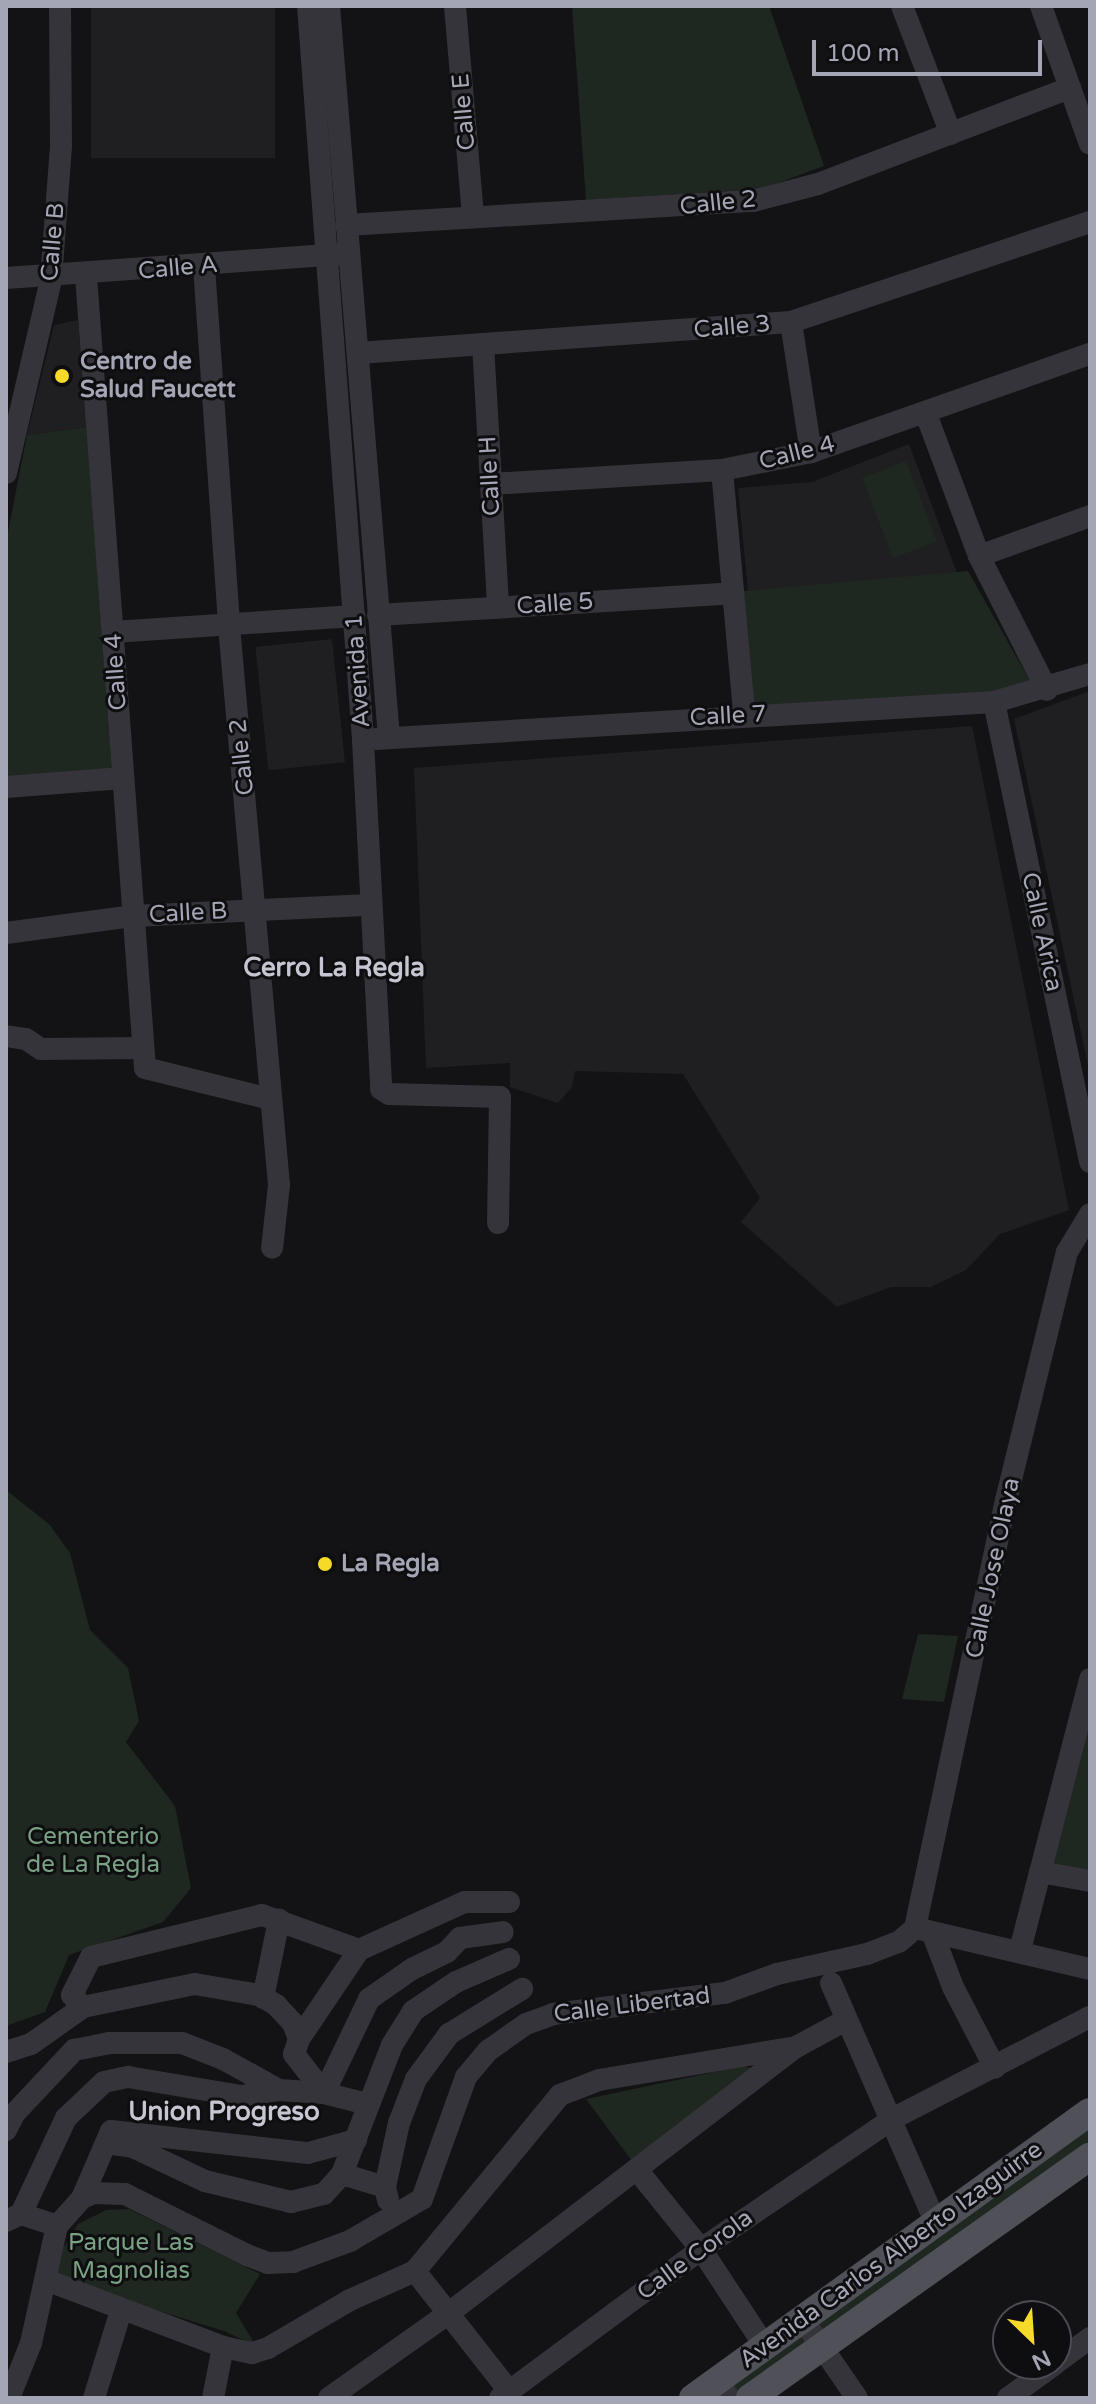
<!DOCTYPE html>
<style>
body{margin:0}
#map{position:relative;width:1096px;height:2404px;overflow:hidden;background:#131315;font-family:"Varela Round",sans-serif}
div>[style]{position:absolute}
.built>*{inset:0;background:#1f1f22;transform-origin:0 0}
.green>*{inset:0;background:#1f2721;transform-origin:0 0}
.minor>*{height:22px;margin:-11px;padding:0 11px;transform-origin:11px;border-radius:11px;background:#34343a}
.major>*{height:28px;margin:-14px;padding:0 14px;transform-origin:14px;border-radius:14px;background:#505059}
.dots>*{width:22px;height:22px;translate:-50% -50%;box-sizing:border-box;border:4px solid #0e0e10;border-radius:50%}
span{translate:-50% -50%;white-space:nowrap;text-align:center;line-height:1.15;-webkit-text-stroke:6px #0e0e10;paint-order:stroke}
.street-label{font-size:24px;color:#a4a6b5}
.poi-label{font-size:24px;color:#a4a6b5;font-weight:700}
.left{translate:0 -50%;text-align:left}
.park-label{font-size:24px;color:#7aa184}
.neighbourhood-label{font-size:26px;color:#c5c6d1;font-weight:700}
.frame{position:absolute;inset:0;border:8px solid #a4a6b5;pointer-events:none}
.north{position:absolute;left:992px;top:2300px;width:80px;height:80px;box-sizing:border-box;background:#0e0e10;border:2px solid #4a4b52;border-radius:50%;rotate:155deg;font-size:22px;font-weight:700;line-height:32px;text-align:center;color:#a4a6b5}
.north::after{content:'';display:block;margin:auto;width:28px;height:36px;background:#f6da29;clip-path:polygon(50% 0,100% 100%,50% 72%,0 100%)}
.scale{position:absolute;left:812px;top:40px;width:230px;height:36px;box-sizing:border-box;border:4px solid #a4a6b5;border-top:0;padding-left:10px;font-size:24px;line-height:28px;white-space:nowrap;color:#a4a6b5;-webkit-text-stroke:6px #0e0e10;paint-order:stroke}
</style>
<div id="map">
<div class="built">
<i style="left:91px;top:6px;width:184px;height:152px"></i>
<i style="clip-path:polygon(78px 320px,87px 427px,27px 435px,54px 325px)"></i>
<i style="clip-path:polygon(909px 444px,957px 573px,748px 591px,738px 488px,812px 482px)"></i>
<i style="left:332px;top:639px;width:124px;height:77px;rotate:84deg"></i>
<i style="clip-path:polygon(1090px 691px,1090px 1075px,1014px 719px)"></i>
<i style="clip-path:polygon(972px 726px,1069px 1210px,1000px 1234px,966px 1270px,931px 1287px,891px 1287px,837px 1307px,741px 1222px,760px 1198px,683px 1074px,575px 1071px,572px 1087px,558px 1103px,510px 1087px,510px 1063px,426px 1068px,414px 768px)"></i>
</div>
<div class="green">
<i style="clip-path:polygon(572px 6px,769px 6px,824px 166px,762px 189px,586px 200px)"></i>
<i style="clip-path:polygon(87px 427px,112px 773px,6px 781px,6px 542px,27px 435px)"></i>
<i style="left:906px;top:461px;width:86px;height:47px;rotate:69deg"></i>
<i style="clip-path:polygon(968px 571px,1034px 688px,754px 711px,743px 591px)"></i>
<i style="clip-path:polygon(6px 1490px,49px 1524px,70px 1553px,90px 1630px,128px 1668px,139px 1721px,126px 1742px,175px 1806px,191px 1888px,163px 1922px,69px 1955px,45px 2012px,6px 2026px)"></i>
<i style="clip-path:polygon(918px 1634px,958px 1636px,944px 1702px,902px 1699px)"></i>
<i style="clip-path:polygon(1090px 1711px,1090px 1876px,1052px 1864px)"></i>
<i style="clip-path:polygon(743px 2066px,754px 2069px,632px 2161px,586px 2099px)"></i>
<i style="clip-path:polygon(1090px 2124px,1090px 2144px,734px 2398px,712px 2398px)"></i>
<i style="clip-path:polygon(129px 2209px,260px 2274px,236px 2313px,256px 2346px,224px 2331px,56px 2279px,63px 2248px,78px 2224px,106px 2210px)"></i>
</div>
<div class="minor">
<i style="left:308px;top:6px;width:736px;rotate:85.71deg"></i>
<i style="left:363px;top:740px;width:349px;rotate:87deg"></i>
<i style="left:381px;top:1089px;width:9px;rotate:32deg"></i>
<i style="left:389px;top:1094px;width:111px;rotate:1.5deg"></i>
<i style="left:500px;top:1097px;width:126px;rotate:90.9deg"></i>
<i style="left:329px;top:6px;width:734px;rotate:85.31deg"></i>
<i style="left:455px;top:6px;width:212px;rotate:85.1deg"></i>
<i style="left:902px;top:6px;width:137px;rotate:69.1deg"></i>
<i style="left:1041px;top:6px;width:146px;rotate:70.5deg"></i>
<i style="left:346px;top:225px;width:408px;rotate:-3.4deg"></i>
<i style="left:753px;top:201px;width:67px;rotate:-14.7deg"></i>
<i style="left:818px;top:184px;width:270px;rotate:-20.9deg"></i>
<i style="left:204px;top:266px;width:361px;rotate:86deg"></i>
<i style="left:229px;top:626px;width:561px;rotate:84.89deg"></i>
<i style="left:279px;top:1185px;width:63px;rotate:96.3deg"></i>
<i style="left:86px;top:276px;width:794px;rotate:85.74deg"></i>
<i style="left:145px;top:1068px;width:129px;rotate:13.9deg"></i>
<i style="left:6px;top:278px;width:335px;rotate:-4.1deg"></i>
<i style="left:791px;top:322px;width:132px;rotate:81.3deg"></i>
<i style="left:483px;top:344px;width:264px;rotate:86.7deg"></i>
<i style="left:358px;top:353px;width:434px;rotate:-4.1deg"></i>
<i style="left:791px;top:322px;width:315px;rotate:-18.5deg"></i>
<i style="left:926px;top:414px;width:152px;rotate:69.5deg"></i>
<i style="left:979px;top:556px;width:150px;rotate:63.1deg"></i>
<i style="left:722px;top:470px;width:245px;rotate:84.8deg"></i>
<i style="left:6px;top:473px;width:199px;rotate:-76.9deg"></i>
<i style="left:51px;top:279px;width:132px;rotate:-85.7deg"></i>
<i style="left:61px;top:147px;width:141px;rotate:-90.4deg"></i>
<i style="left:491px;top:484px;width:231px;rotate:-3.5deg"></i>
<i style="left:722px;top:470px;width:91px;rotate:-11.4deg"></i>
<i style="left:811px;top:452px;width:296px;rotate:-19.4deg"></i>
<i style="left:979px;top:556px;width:118px;rotate:-19.8deg"></i>
<i style="left:378px;top:615px;width:356px;rotate:-3.5deg"></i>
<i style="left:113px;top:632px;width:242px;rotate:-3.8deg"></i>
<i style="left:994px;top:702px;width:470px;rotate:78.2deg"></i>
<i style="left:376px;top:739px;width:619px;rotate:-3.43deg"></i>
<i style="left:994px;top:702px;width:100px;rotate:-16.3deg"></i>
<i style="left:6px;top:787px;width:117px;rotate:-4.4deg"></i>
<i style="left:6px;top:933px;width:129px;rotate:-7.6deg"></i>
<i style="left:134px;top:916px;width:236px;rotate:-2.7deg"></i>
<i style="left:6px;top:1036px;width:20px;rotate:9deg"></i>
<i style="left:26px;top:1039px;width:18px;rotate:34deg"></i>
<i style="left:41px;top:1049px;width:102px;rotate:-0.6deg"></i>
<i style="left:1040px;top:1872px;width:51px;rotate:10.2deg"></i>
<i style="left:915px;top:1928px;width:438px;rotate:-78deg"></i>
<i style="left:1006px;top:1500px;width:255px;rotate:-76.2deg"></i>
<i style="left:1067px;top:1252px;width:44px;rotate:-58.8deg"></i>
<i style="left:915px;top:1928px;width:180px;rotate:13.2deg"></i>
<i style="left:932px;top:1932px;width:59px;rotate:69.1deg"></i>
<i style="left:953px;top:1987px;width:91px;rotate:62.6deg"></i>
<i style="left:1020px;top:1950px;width:280px;rotate:-75.5deg"></i>
<i style="left:831px;top:1983px;width:260px;rotate:66.4deg"></i>
<i style="left:263px;top:1998px;width:80px;rotate:-78.4deg"></i>
<i style="left:83px;top:2007px;width:16px;rotate:-133deg"></i>
<i style="left:72px;top:1995px;width:42px;rotate:-63.4deg"></i>
<i style="left:91px;top:1957px;width:176px;rotate:-13.8deg"></i>
<i style="left:262px;top:1915px;width:103px;rotate:19.8deg"></i>
<i style="left:299px;top:2039px;width:107px;rotate:-56deg"></i>
<i style="left:359px;top:1950px;width:116px;rotate:-24.4deg"></i>
<i style="left:465px;top:1902px;width:44px"></i>
<i style="left:6px;top:2052px;width:26px;rotate:-18deg"></i>
<i style="left:31px;top:2044px;width:64px;rotate:-35.4deg"></i>
<i style="left:83px;top:2007px;width:114px;rotate:-11.6deg"></i>
<i style="left:195px;top:1984px;width:65px;rotate:9.8deg"></i>
<i style="left:259px;top:1995px;width:20px;rotate:30deg"></i>
<i style="left:276px;top:2005px;width:25px;rotate:47deg"></i>
<i style="left:293px;top:2023px;width:17px;rotate:69deg"></i>
<i style="left:299px;top:2039px;width:16px;rotate:108deg"></i>
<i style="left:294px;top:2054px;width:49px;rotate:52.4deg"></i>
<i style="left:324px;top:2093px;width:44px;rotate:14.3deg"></i>
<i style="left:6px;top:2130px;width:18px;rotate:-63deg"></i>
<i style="left:14px;top:2114px;width:88px;rotate:-46.8deg"></i>
<i style="left:74px;top:2050px;width:36px;rotate:-11deg"></i>
<i style="left:109px;top:2043px;width:73px"></i>
<i style="left:182px;top:2043px;width:44px;rotate:21.3deg"></i>
<i style="left:223px;top:2059px;width:64px;rotate:29deg"></i>
<i style="left:279px;top:2090px;width:45px;rotate:3.8deg"></i>
<i style="left:324px;top:2093px;width:104px;rotate:-64.4deg"></i>
<i style="left:369px;top:1999px;width:52px;rotate:-34.9deg"></i>
<i style="left:412px;top:1969px;width:39px;rotate:-26deg"></i>
<i style="left:447px;top:1952px;width:19px;rotate:-47deg"></i>
<i style="left:460px;top:1938px;width:43px;rotate:-7.9deg"></i>
<i style="left:106px;top:2143px;width:27px;rotate:8deg"></i>
<i style="left:133px;top:2147px;width:80px;rotate:25.3deg"></i>
<i style="left:205px;top:2181px;width:89px;rotate:13.7deg"></i>
<i style="left:291px;top:2202px;width:34px;rotate:-14deg"></i>
<i style="left:324px;top:2194px;width:27px;rotate:-48deg"></i>
<i style="left:638px;top:2171px;width:100px;rotate:51.1deg"></i>
<i style="left:701px;top:2249px;width:115px;rotate:56.7deg"></i>
<i style="left:385px;top:2187px;width:45px;rotate:-163.2deg"></i>
<i style="left:342px;top:2174px;width:138px;rotate:-68.8deg"></i>
<i style="left:392px;top:2045px;width:40px;rotate:-58deg"></i>
<i style="left:413px;top:2011px;width:52px;rotate:-34deg"></i>
<i style="left:456px;top:1982px;width:58px;rotate:-23.5deg"></i>
<i style="left:82px;top:2198px;width:73px;rotate:-66.6deg"></i>
<i style="left:111px;top:2131px;width:198px;rotate:6.4deg"></i>
<i style="left:308px;top:2153px;width:50px;rotate:-15.2deg"></i>
<i style="left:388px;top:2200px;width:13px;rotate:-103deg"></i>
<i style="left:385px;top:2187px;width:66px;rotate:-77.7deg"></i>
<i style="left:399px;top:2123px;width:47px;rotate:-68.9deg"></i>
<i style="left:416px;top:2079px;width:56px;rotate:-53.7deg"></i>
<i style="left:449px;top:2034px;width:86px;rotate:-31.7deg"></i>
<i style="left:21px;top:2214px;width:106px;rotate:-64.9deg"></i>
<i style="left:66px;top:2118px;width:52px;rotate:-43.5deg"></i>
<i style="left:104px;top:2082px;width:25px;rotate:-12deg"></i>
<i style="left:128px;top:2077px;width:115px;rotate:9.5deg"></i>
<i style="left:241px;top:2096px;width:38px;rotate:-9deg"></i>
<i style="left:6px;top:2221px;width:17px;rotate:-25deg"></i>
<i style="left:21px;top:2214px;width:38px;rotate:18deg"></i>
<i style="left:415px;top:2271px;width:152px;rotate:51.9deg"></i>
<i style="left:46px;top:2280px;width:189px;rotate:20.7deg"></i>
<i style="left:223px;top:2347px;width:30px;rotate:12deg"></i>
<i style="left:252px;top:2353px;width:17px;rotate:-17deg"></i>
<i style="left:268px;top:2348px;width:95px;rotate:-30.3deg"></i>
<i style="left:350px;top:2300px;width:71px;rotate:-24deg"></i>
<i style="left:415px;top:2271px;width:228px;rotate:-50.5deg"></i>
<i style="left:560px;top:2095px;width:42px;rotate:-21deg"></i>
<i style="left:599px;top:2080px;width:200px;rotate:-9.5deg"></i>
<i style="left:802px;top:2318px;width:97px;rotate:55.5deg"></i>
<i style="left:1056px;top:2363px;width:42px;rotate:-36.3deg"></i>
<i style="left:716px;top:2381px;width:22px;rotate:51deg"></i>
<i style="left:9px;top:2398px;width:59px;rotate:-68.2deg"></i>
<i style="left:31px;top:2343px;width:120px;rotate:-77.5deg"></i>
<i style="left:57px;top:2226px;width:38px;rotate:-48deg"></i>
<i style="left:82px;top:2198px;width:12px;rotate:-24deg"></i>
<i style="left:93px;top:2193px;width:32px;rotate:2deg"></i>
<i style="left:125px;top:2194px;width:136px;rotate:26.6deg"></i>
<i style="left:247px;top:2255px;width:22px;rotate:21deg"></i>
<i style="left:268px;top:2263px;width:25px;rotate:-2deg"></i>
<i style="left:293px;top:2262px;width:61px;rotate:-20.2deg"></i>
<i style="left:350px;top:2241px;width:83px;rotate:-30.3deg"></i>
<i style="left:422px;top:2199px;width:130px;rotate:-70.2deg"></i>
<i style="left:466px;top:2077px;width:35px;rotate:-50deg"></i>
<i style="left:489px;top:2050px;width:45px;rotate:-35.1deg"></i>
<i style="left:526px;top:2024px;width:29px;rotate:-20deg"></i>
<i style="left:553px;top:2014px;width:173px;rotate:-7deg"></i>
<i style="left:725px;top:1993px;width:55px;rotate:-20.1deg"></i>
<i style="left:777px;top:1974px;width:92px;rotate:-12.5deg"></i>
<i style="left:867px;top:1954px;width:34px;rotate:-21deg"></i>
<i style="left:899px;top:1942px;width:21px;rotate:-41deg"></i>
<i style="left:94px;top:2398px;width:91px;rotate:-72.8deg"></i>
<i style="left:213px;top:2398px;width:52px;rotate:-78.9deg"></i>
<i style="left:329px;top:2398px;width:147px;rotate:-35.3deg"></i>
<i style="left:449px;top:2313px;width:437px;rotate:-37.5deg"></i>
<i style="left:796px;top:2047px;width:57px;rotate:-28.4deg"></i>
<i style="left:500px;top:2398px;width:250px;rotate:-36.5deg"></i>
<i style="left:701px;top:2249px;width:233px;rotate:-34.2deg"></i>
<i style="left:894px;top:2118px;width:220px;rotate:-27.3deg"></i>
<i style="left:1008px;top:2398px;width:58px;rotate:-35.9deg"></i>
</div>
<div class="major">
<i style="left:693px;top:2398px;width:489px;rotate:-35.8deg"></i>
<i style="left:750px;top:2398px;width:417px;rotate:-35.4deg"></i>
</div>
<div class="dots">
<i style="left:62px;top:376px;background:#f6da29"></i>
<i style="left:325px;top:1564px;background:#f6da29"></i>
</div>
<div class="street-label">
<span style="left:464px;top:112px;rotate:-95deg">Calle E</span>
<span style="left:718px;top:203px;rotate:-6deg">Calle 2</span>
<span style="left:53px;top:242px;rotate:-85deg">Calle B</span>
<span style="left:178px;top:268px;rotate:-5deg">Calle A</span>
<span style="left:732px;top:327px;rotate:-5deg">Calle 3</span>
<span style="left:797px;top:453px;rotate:-14deg">Calle 4</span>
<span style="left:490px;top:476px;rotate:-93deg">Calle H</span>
<span style="left:555px;top:604px;rotate:-4deg">Calle 5</span>
<span style="left:358px;top:671px;rotate:-94deg">Avenida 1</span>
<span style="left:116px;top:672px;rotate:-94deg">Calle 4</span>
<span style="left:728px;top:716px;rotate:-3deg">Calle 7</span>
<span style="left:242px;top:757px;rotate:-96deg">Calle 2</span>
<span style="left:188px;top:913px;rotate:-3deg">Calle B</span>
<span style="left:1042px;top:932px;rotate:78deg">Calle Arica</span>
<span style="left:993px;top:1568px;rotate:-78deg">Calle Jose Olaya</span>
<span style="left:632px;top:2005px;rotate:-7deg">Calle Libertad</span>
<span style="left:695px;top:2255px;rotate:-36deg">Calle Corola</span>
<span style="left:891px;top:2255px;rotate:-36deg">Avenida Carlos Alberto Izaguirre</span>
</div>
<div class="poi-label">
<span class="left" style="left:80px;top:376px">Centro de<br>Salud Faucett</span>
<span class="left" style="left:341px;top:1564px">La Regla</span>
</div>
<div class="park-label">
<span style="left:93px;top:1851px">Cementerio<br>de La Regla</span>
<span style="left:131px;top:2257px">Parque Las<br>Magnolias</span>
</div>
<div class="neighbourhood-label">
<span style="left:334px;top:968px">Cerro La Regla</span>
<span style="left:224px;top:2112px">Union Progreso</span>
</div>
<div class="frame"></div>
<div class="north">N</div>
<div class="scale">100 m</div>
</div>
